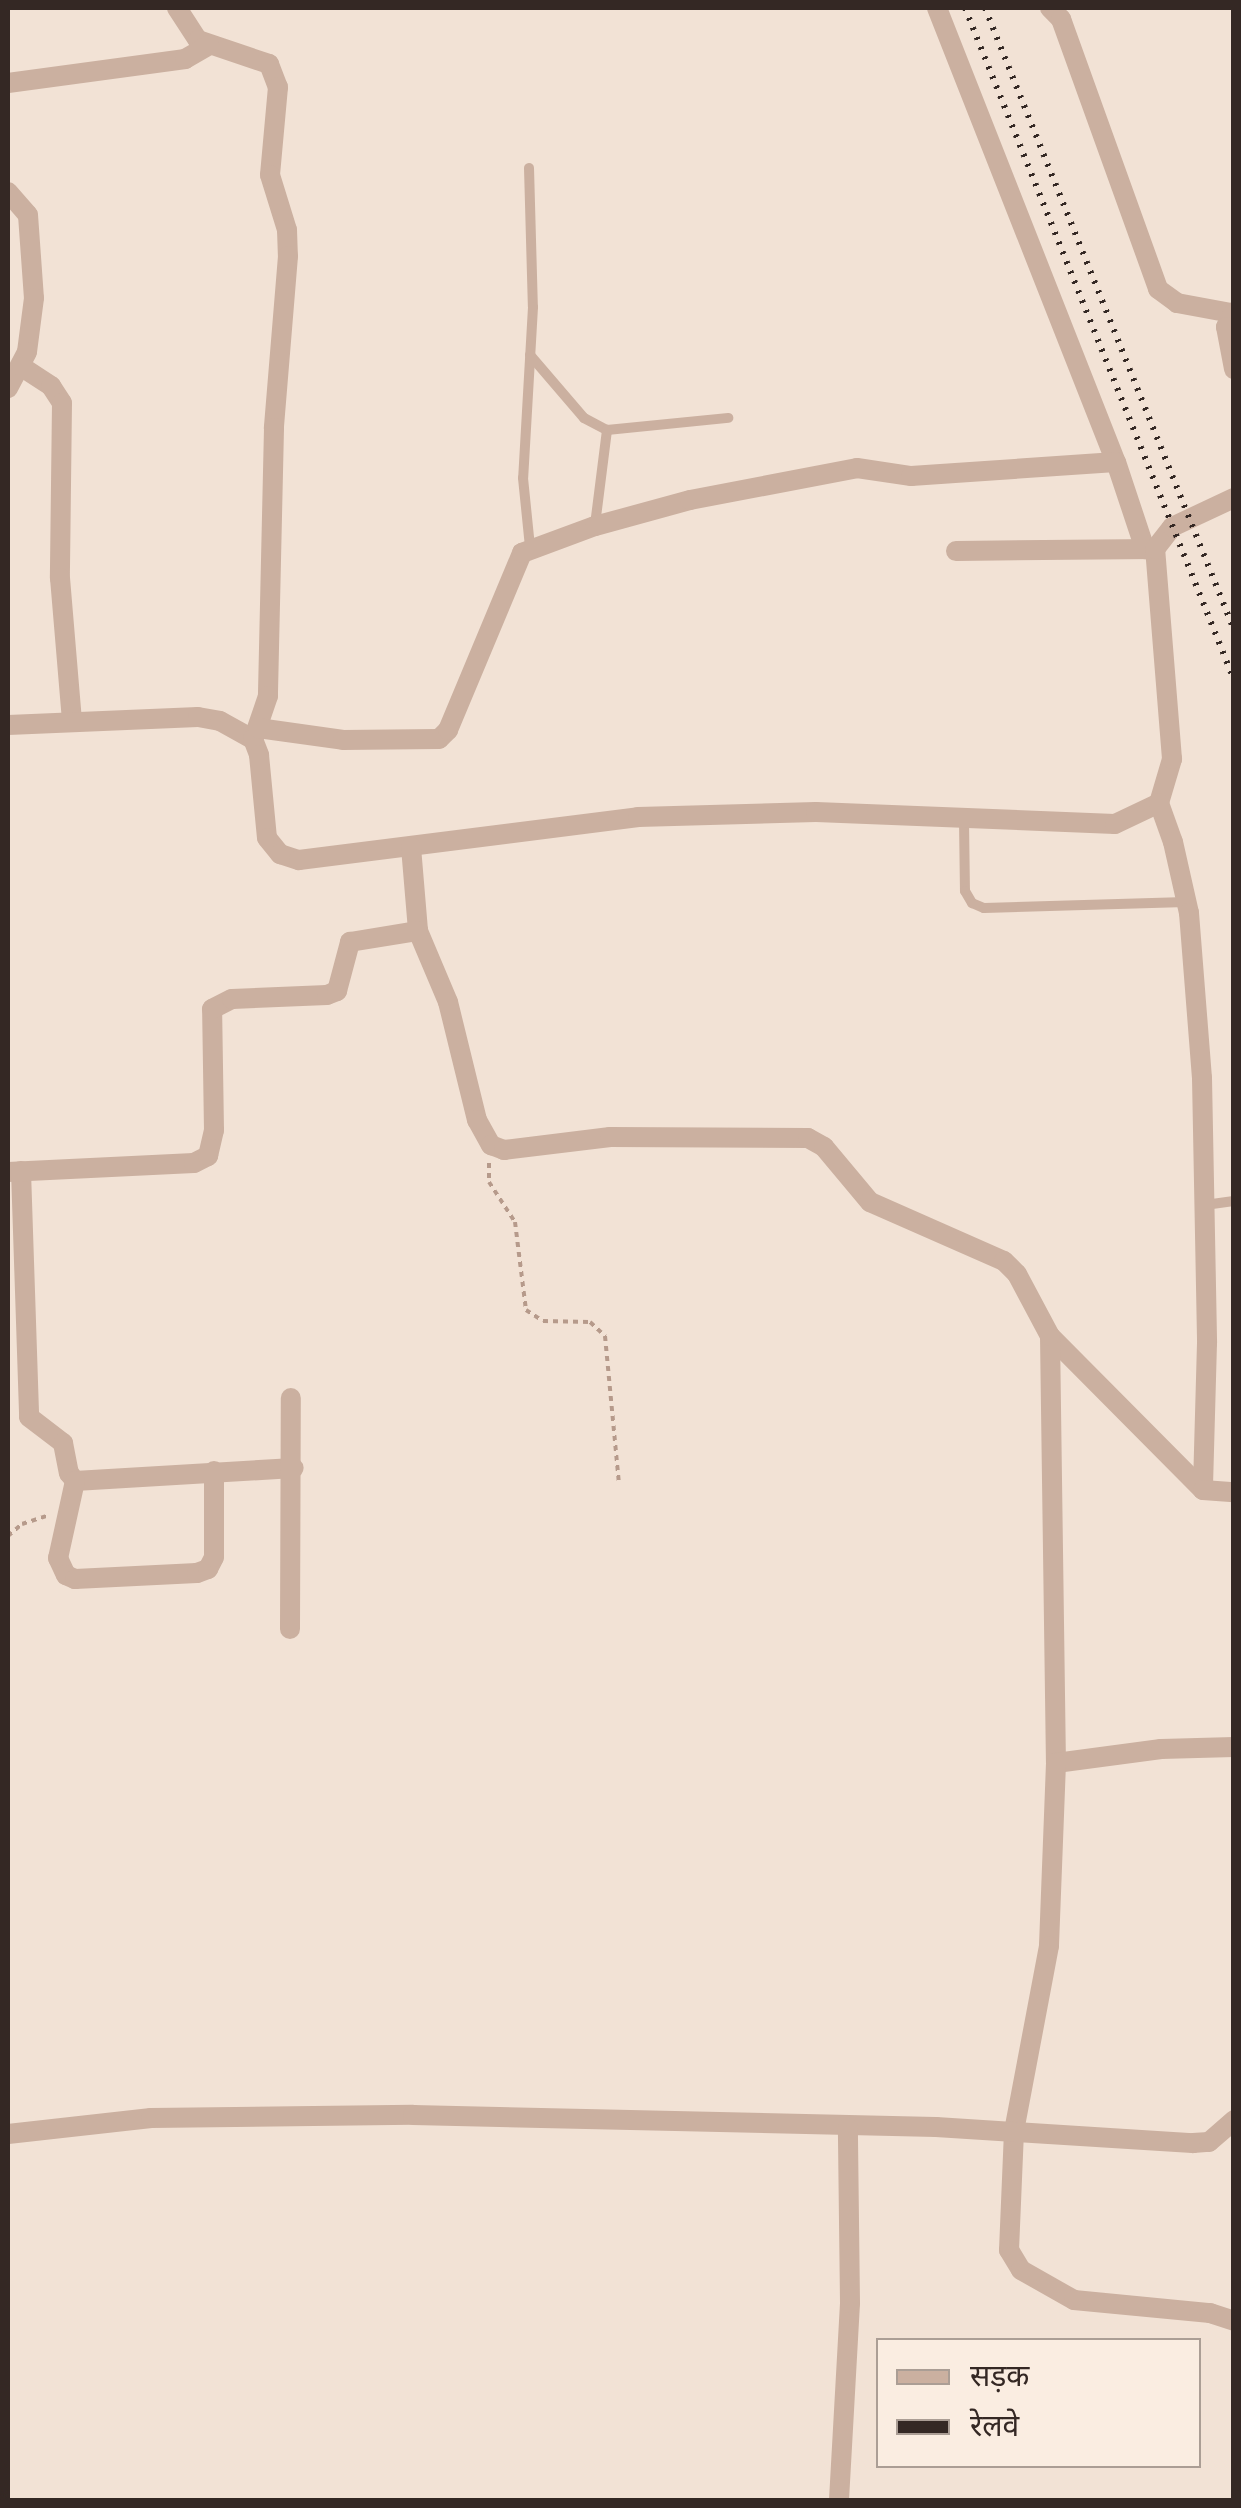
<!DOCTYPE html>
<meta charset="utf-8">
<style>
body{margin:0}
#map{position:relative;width:1241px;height:2508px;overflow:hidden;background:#f2e2d5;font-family:Quicksand,"Noto Sans Devanagari",sans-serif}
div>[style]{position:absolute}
.path>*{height:4px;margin-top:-2px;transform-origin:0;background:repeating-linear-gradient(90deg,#b69a8b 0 5px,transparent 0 10px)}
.lane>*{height:10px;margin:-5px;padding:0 5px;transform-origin:5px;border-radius:5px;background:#cbb0a0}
.street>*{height:20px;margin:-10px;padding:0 10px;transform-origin:10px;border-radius:10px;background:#cbb0a0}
.rail>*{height:6px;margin-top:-3px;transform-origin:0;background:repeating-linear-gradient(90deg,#342824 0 2.5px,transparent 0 10.5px)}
span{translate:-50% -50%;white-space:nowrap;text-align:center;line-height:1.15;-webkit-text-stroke:8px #faede1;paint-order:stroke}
.frame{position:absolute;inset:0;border:10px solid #342824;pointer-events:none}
.legend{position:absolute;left:876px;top:2338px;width:325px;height:130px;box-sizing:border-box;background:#faede1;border:2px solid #ab9e95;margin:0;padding:12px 18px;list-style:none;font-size:30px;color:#342824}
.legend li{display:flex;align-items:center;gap:20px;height:50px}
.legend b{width:50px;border:2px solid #ab9e95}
</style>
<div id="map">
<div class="path">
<i style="left:489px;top:1163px;width:19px;rotate:90deg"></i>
<i style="left:489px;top:1182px;width:48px;rotate:57deg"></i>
<i style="left:515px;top:1222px;width:89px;rotate:82.9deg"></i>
<i style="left:526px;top:1310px;width:20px;rotate:33deg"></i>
<i style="left:543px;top:1321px;width:47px;rotate:1.2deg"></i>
<i style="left:590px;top:1322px;width:21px;rotate:43deg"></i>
<i style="left:605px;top:1336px;width:148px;rotate:84.6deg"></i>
<i style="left:8px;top:1536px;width:18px;rotate:-41deg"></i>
<i style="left:22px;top:1524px;width:26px;rotate:-18deg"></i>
</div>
<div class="lane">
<i style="left:529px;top:168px;width:139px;rotate:88.4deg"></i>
<i style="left:533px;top:307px;width:171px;rotate:93.3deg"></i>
<i style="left:523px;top:478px;width:69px;rotate:84.2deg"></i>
<i style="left:530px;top:355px;width:83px;rotate:49.4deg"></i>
<i style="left:584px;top:418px;width:26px;rotate:28deg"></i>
<i style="left:607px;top:430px;width:122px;rotate:-5.7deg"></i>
<i style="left:595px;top:525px;width:96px;rotate:-82.8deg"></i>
<i style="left:964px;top:821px;width:70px;rotate:89.2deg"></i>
<i style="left:965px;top:891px;width:14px;rotate:60deg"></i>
<i style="left:972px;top:903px;width:13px;rotate:23deg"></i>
<i style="left:984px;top:908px;width:202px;rotate:-1.7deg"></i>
<i style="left:1205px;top:1205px;width:29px;rotate:-8deg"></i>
</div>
<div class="street">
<i style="left:177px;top:8px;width:38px;rotate:57deg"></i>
<i style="left:198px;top:40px;width:75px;rotate:18.7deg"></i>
<i style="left:269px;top:64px;width:25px;rotate:69deg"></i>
<i style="left:278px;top:87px;width:88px;rotate:95.2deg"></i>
<i style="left:270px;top:175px;width:58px;rotate:72.8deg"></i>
<i style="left:287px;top:230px;width:26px;rotate:88deg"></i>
<i style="left:288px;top:256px;width:173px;rotate:94.7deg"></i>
<i style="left:274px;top:428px;width:268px;rotate:91.3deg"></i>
<i style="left:268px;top:696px;width:43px;rotate:108.9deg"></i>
<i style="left:937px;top:8px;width:488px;rotate:68.5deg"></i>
<i style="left:1116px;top:462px;width:92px;rotate:71.6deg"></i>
<i style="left:1050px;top:8px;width:16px;rotate:45deg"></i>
<i style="left:1061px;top:19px;width:287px;rotate:70.2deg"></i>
<i style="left:1158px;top:289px;width:24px;rotate:36deg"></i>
<i style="left:1177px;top:303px;width:55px;rotate:10.5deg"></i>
<i style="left:8px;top:83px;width:179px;rotate:-7.7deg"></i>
<i style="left:185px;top:59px;width:28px;rotate:-30deg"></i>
<i style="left:8px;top:192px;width:30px;rotate:49deg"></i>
<i style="left:28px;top:215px;width:83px;rotate:85.9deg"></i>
<i style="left:34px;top:298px;width:54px;rotate:97.4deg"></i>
<i style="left:27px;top:352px;width:41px;rotate:117.8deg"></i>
<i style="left:1234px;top:312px;width:17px;rotate:118deg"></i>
<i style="left:1226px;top:327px;width:43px;rotate:79.2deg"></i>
<i style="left:22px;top:367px;width:35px;rotate:33deg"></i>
<i style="left:51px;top:386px;width:20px;rotate:57deg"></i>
<i style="left:62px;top:403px;width:175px;rotate:90.7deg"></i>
<i style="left:60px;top:578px;width:143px;rotate:85.2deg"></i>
<i style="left:956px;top:551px;width:198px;rotate:-0.6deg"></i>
<i style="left:8px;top:725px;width:190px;rotate:-2.4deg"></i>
<i style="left:198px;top:717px;width:22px;rotate:10deg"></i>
<i style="left:220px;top:721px;width:38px;rotate:29deg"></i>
<i style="left:253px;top:739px;width:17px;rotate:69deg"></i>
<i style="left:259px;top:755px;width:83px;rotate:84.5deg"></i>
<i style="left:267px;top:838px;width:21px;rotate:51deg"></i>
<i style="left:280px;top:854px;width:20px;rotate:18deg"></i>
<i style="left:299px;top:860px;width:342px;rotate:-7.2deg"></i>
<i style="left:638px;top:817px;width:178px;rotate:-1.6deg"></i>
<i style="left:816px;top:812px;width:299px;rotate:2.3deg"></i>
<i style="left:1115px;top:824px;width:49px;rotate:-25.5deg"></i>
<i style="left:1159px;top:803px;width:46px;rotate:-73.5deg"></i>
<i style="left:1172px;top:759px;width:211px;rotate:-94.6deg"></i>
<i style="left:1155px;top:549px;width:28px;rotate:-52deg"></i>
<i style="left:1172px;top:527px;width:68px;rotate:-25.1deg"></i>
<i style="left:258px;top:728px;width:86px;rotate:8deg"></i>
<i style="left:343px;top:740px;width:96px;rotate:-0.6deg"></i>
<i style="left:439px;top:739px;width:13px;rotate:-45deg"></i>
<i style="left:448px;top:730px;width:192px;rotate:-67.3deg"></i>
<i style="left:522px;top:553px;width:78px;rotate:-20.3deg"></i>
<i style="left:595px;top:526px;width:98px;rotate:-15.3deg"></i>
<i style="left:690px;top:500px;width:170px;rotate:-10.8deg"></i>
<i style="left:857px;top:468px;width:55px;rotate:8.4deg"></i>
<i style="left:911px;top:476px;width:205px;rotate:-3.9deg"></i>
<i style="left:1159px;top:803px;width:41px;rotate:70.3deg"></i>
<i style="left:1173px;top:842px;width:73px;rotate:77.3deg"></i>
<i style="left:1189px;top:913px;width:166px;rotate:85.5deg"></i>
<i style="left:1202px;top:1078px;width:265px;rotate:88.9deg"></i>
<i style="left:1207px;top:1343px;width:147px;rotate:91.6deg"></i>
<i style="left:1203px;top:1490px;width:217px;rotate:-134.8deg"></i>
<i style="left:1050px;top:1336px;width:427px;rotate:89.2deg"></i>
<i style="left:1056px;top:1763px;width:106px;rotate:-7.6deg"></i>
<i style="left:1161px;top:1749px;width:73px;rotate:-1.6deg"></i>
<i style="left:411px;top:847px;width:84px;rotate:85.2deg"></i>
<i style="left:418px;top:931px;width:77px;rotate:67.1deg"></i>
<i style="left:448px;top:1002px;width:122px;rotate:76.2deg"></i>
<i style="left:477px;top:1120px;width:29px;rotate:61deg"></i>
<i style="left:491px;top:1145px;width:14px;rotate:21deg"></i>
<i style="left:504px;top:1150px;width:107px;rotate:-7deg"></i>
<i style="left:610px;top:1137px;width:198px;rotate:0.3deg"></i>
<i style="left:808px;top:1138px;width:18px;rotate:29deg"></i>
<i style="left:824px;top:1147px;width:72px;rotate:50.1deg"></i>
<i style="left:870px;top:1202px;width:146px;rotate:23.8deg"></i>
<i style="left:1004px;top:1261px;width:18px;rotate:45deg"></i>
<i style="left:1017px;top:1274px;width:70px;rotate:62deg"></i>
<i style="left:21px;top:1171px;width:246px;rotate:88.1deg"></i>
<i style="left:29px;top:1417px;width:43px;rotate:37.4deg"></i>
<i style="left:63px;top:1443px;width:31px;rotate:79deg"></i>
<i style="left:69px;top:1473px;width:10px;rotate:53deg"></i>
<i style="left:75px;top:1481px;width:219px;rotate:-3.4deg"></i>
<i style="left:8px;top:1172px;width:186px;rotate:-2.8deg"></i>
<i style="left:194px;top:1163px;width:16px;rotate:-27deg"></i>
<i style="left:208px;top:1156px;width:27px;rotate:-77deg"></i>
<i style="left:214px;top:1130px;width:121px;rotate:-90.9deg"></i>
<i style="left:212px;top:1009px;width:22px;rotate:-27deg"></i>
<i style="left:232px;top:999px;width:95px;rotate:-2.4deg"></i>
<i style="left:327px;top:995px;width:11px;rotate:-22deg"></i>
<i style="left:337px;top:991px;width:51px;rotate:-75.1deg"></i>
<i style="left:350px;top:942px;width:69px;rotate:-9.2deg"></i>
<i style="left:75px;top:1481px;width:79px;rotate:102.4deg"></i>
<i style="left:58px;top:1558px;width:19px;rotate:65deg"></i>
<i style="left:66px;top:1575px;width:10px;rotate:24deg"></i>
<i style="left:75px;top:1579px;width:122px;rotate:-2.8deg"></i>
<i style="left:197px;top:1573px;width:12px;rotate:-20deg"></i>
<i style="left:208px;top:1569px;width:13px;rotate:-63deg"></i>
<i style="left:214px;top:1557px;width:86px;rotate:-90deg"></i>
<i style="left:1203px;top:1490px;width:31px;rotate:4deg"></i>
<i style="left:290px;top:1629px;width:231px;rotate:-89.8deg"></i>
<i style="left:1056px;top:1763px;width:183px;rotate:92.2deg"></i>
<i style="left:1049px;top:1946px;width:188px;rotate:100.7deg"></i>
<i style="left:1014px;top:2131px;width:119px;rotate:92.4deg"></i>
<i style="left:1009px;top:2250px;width:23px;rotate:59deg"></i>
<i style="left:1021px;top:2270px;width:61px;rotate:29.5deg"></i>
<i style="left:1074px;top:2300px;width:137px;rotate:5.5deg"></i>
<i style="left:1210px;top:2313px;width:25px;rotate:18deg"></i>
<i style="left:8px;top:2134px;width:144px;rotate:-6.4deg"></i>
<i style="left:151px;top:2118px;width:262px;rotate:-0.7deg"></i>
<i style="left:413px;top:2115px;width:523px;rotate:1.31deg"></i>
<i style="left:936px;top:2127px;width:257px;rotate:3.6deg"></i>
<i style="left:1193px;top:2143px;width:16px;rotate:-4deg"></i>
<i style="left:1209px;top:2142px;width:33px;rotate:-41deg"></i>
<i style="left:839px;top:2500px;width:197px;rotate:-86.8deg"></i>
<i style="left:850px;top:2303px;width:175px;rotate:-90.7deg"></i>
</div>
<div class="rail">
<i style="left:965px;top:8px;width:724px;rotate:68.18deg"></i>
<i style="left:985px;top:8px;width:670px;rotate:68.18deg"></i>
</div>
<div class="frame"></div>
<ul class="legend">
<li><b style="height:12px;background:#cbb0a0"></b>सड़क</li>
<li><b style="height:12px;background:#342824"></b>रेलवे</li>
</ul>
</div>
